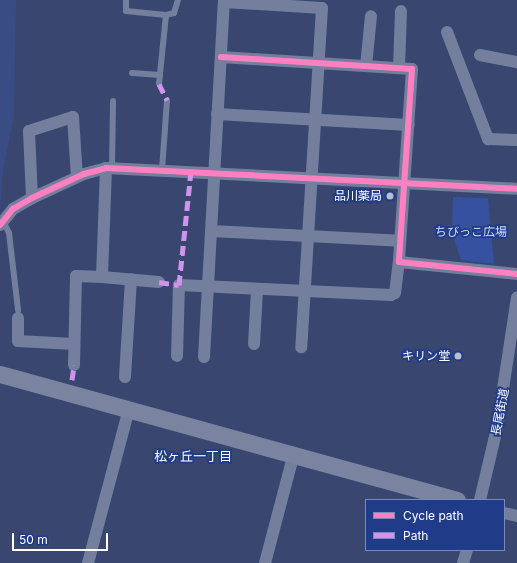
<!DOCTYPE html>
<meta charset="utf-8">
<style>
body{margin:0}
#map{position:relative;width:517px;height:563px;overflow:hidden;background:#384670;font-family:Inter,"Noto Sans JP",sans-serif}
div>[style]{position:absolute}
.green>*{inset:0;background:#35519f}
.water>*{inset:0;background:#394c84}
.lane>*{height:6px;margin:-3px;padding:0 3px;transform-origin:3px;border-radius:3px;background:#747f9e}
.street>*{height:12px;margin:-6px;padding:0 6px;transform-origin:6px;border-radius:6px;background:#747f9e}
.secondary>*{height:17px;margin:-8.5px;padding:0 8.5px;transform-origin:8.5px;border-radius:8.5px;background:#7a84a1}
.quiet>*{height:5px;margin-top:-2.5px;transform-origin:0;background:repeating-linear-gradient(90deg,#d193ec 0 10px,transparent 0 15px)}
.cycleway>*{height:6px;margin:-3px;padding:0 3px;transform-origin:3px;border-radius:3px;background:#ff80c0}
.dots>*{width:11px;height:11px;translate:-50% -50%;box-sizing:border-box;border:2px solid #203b88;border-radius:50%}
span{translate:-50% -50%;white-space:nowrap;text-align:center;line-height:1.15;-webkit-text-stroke:3.5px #203b88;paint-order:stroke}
.poi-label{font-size:12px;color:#fff}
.right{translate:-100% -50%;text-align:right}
.park-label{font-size:12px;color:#d0dbf8}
.street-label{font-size:12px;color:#fff}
.neighbourhood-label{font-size:13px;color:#fff}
.legend{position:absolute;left:365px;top:499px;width:140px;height:52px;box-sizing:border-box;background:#203b88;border:1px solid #7989b8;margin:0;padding:5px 7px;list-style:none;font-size:12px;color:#fff}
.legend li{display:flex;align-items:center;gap:8px;height:20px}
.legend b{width:20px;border:1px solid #7989b8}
.scale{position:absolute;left:12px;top:533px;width:96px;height:18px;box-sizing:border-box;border:2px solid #fff;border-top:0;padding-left:5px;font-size:12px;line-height:14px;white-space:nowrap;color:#fff;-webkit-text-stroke:3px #203b88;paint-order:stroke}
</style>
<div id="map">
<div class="green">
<i style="clip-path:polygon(453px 197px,488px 198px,494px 264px,461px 260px,452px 234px)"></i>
</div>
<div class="water">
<i style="clip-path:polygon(0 0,16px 0,14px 116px,3px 170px,0 212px)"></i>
</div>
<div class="lane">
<i style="left:126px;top:0;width:11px;rotate:90deg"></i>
<i style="left:126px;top:11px;width:40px;rotate:5.7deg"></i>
<i style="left:166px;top:15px;width:69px;rotate:95.8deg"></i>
<i style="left:166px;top:15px;width:8px;rotate:-14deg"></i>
<i style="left:174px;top:13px;width:14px;rotate:-73deg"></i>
<i style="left:132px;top:73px;width:28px;rotate:4deg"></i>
<i style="left:112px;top:168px;width:67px;rotate:-89.1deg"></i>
<i style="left:162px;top:170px;width:70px;rotate:-85.9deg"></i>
<i style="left:3px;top:221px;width:13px;rotate:63deg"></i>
<i style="left:9px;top:233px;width:78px;rotate:83.3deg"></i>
</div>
<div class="street">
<i style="left:224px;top:2px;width:98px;rotate:3.5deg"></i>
<i style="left:322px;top:8px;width:340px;rotate:93.5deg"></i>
<i style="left:447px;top:32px;width:115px;rotate:69deg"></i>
<i style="left:488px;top:139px;width:29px;rotate:2deg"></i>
<i style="left:480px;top:55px;width:38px;rotate:11deg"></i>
<i style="left:221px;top:57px;width:191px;rotate:3.6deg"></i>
<i style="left:412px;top:69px;width:193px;rotate:93.9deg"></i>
<i style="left:399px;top:262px;width:119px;rotate:5.8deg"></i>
<i style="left:366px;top:66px;width:50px;rotate:-84.3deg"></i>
<i style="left:399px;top:68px;width:57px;rotate:-88deg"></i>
<i style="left:217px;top:114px;width:192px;rotate:3.3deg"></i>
<i style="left:32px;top:198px;width:67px;rotate:-92.6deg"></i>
<i style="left:29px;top:131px;width:46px;rotate:-17.7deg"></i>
<i style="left:73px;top:117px;width:60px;rotate:86.2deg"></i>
<i style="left:0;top:225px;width:21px;rotate:-51deg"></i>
<i style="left:13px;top:209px;width:22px;rotate:-30deg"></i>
<i style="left:32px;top:198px;width:57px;rotate:-24.8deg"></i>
<i style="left:84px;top:174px;width:23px;rotate:-15deg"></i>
<i style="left:106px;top:168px;width:412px;rotate:2.9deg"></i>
<i style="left:212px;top:231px;width:188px;rotate:3deg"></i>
<i style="left:102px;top:277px;width:57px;rotate:5deg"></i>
<i style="left:18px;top:318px;width:23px;rotate:90deg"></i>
<i style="left:18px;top:341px;width:56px;rotate:3.1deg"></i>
<i style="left:254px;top:344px;width:54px;rotate:-86.8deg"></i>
<i style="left:177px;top:356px;width:71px;rotate:-88.4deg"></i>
<i style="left:179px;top:285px;width:212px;rotate:2.7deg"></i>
<i style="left:391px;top:295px;width:4px;rotate:-27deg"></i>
<i style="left:395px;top:293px;width:31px;rotate:-83deg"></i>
<i style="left:204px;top:357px;width:358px;rotate:-86.8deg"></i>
<i style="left:74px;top:365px;width:89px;rotate:-88.7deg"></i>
<i style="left:76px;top:276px;width:26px;rotate:2deg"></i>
<i style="left:102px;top:277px;width:109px;rotate:-87.9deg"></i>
<i style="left:125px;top:377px;width:98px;rotate:-86.5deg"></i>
<i style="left:480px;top:500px;width:74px;rotate:-76.7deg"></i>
<i style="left:497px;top:428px;width:132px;rotate:-81.3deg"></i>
<i style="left:504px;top:513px;width:13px;rotate:13deg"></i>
<i style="left:88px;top:563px;width:159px;rotate:-75.1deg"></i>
<i style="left:265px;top:563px;width:114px;rotate:-75.2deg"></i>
<i style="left:463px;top:563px;width:14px;rotate:-73deg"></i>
</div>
<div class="secondary">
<i style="left:0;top:374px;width:474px;rotate:15.4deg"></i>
</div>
<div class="quiet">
<i style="left:159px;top:84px;width:18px;rotate:63deg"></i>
<i style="left:159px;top:282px;width:20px;rotate:9deg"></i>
<i style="left:179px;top:285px;width:115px;rotate:-84deg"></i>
<i style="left:72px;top:380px;width:15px;rotate:-82deg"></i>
</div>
<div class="cycleway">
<i style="left:221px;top:57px;width:191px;rotate:3.6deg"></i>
<i style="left:412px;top:69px;width:193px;rotate:93.9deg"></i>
<i style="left:399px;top:262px;width:119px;rotate:5.8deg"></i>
<i style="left:0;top:225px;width:21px;rotate:-51deg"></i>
<i style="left:13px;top:209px;width:22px;rotate:-30deg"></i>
<i style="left:32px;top:198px;width:57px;rotate:-24.8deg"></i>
<i style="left:84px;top:174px;width:23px;rotate:-15deg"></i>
<i style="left:106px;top:168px;width:412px;rotate:2.9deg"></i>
</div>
<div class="dots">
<i style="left:390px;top:196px;background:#b9becd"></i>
<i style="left:458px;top:356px;background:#b9becd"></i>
</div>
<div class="poi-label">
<span class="right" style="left:382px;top:196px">品川薬局</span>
<span class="right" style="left:450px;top:356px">キリン堂</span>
</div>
<div class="park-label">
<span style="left:471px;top:232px">ちびっこ広場</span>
</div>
<div class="street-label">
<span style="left:500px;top:412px;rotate:-79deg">長尾街道</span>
</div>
<div class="neighbourhood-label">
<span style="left:193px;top:456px">松ヶ丘一丁目</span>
</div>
<ul class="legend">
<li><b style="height:5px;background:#ff80c0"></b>Cycle path</li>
<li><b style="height:5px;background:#d193ec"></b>Path</li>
</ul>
<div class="scale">50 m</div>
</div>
